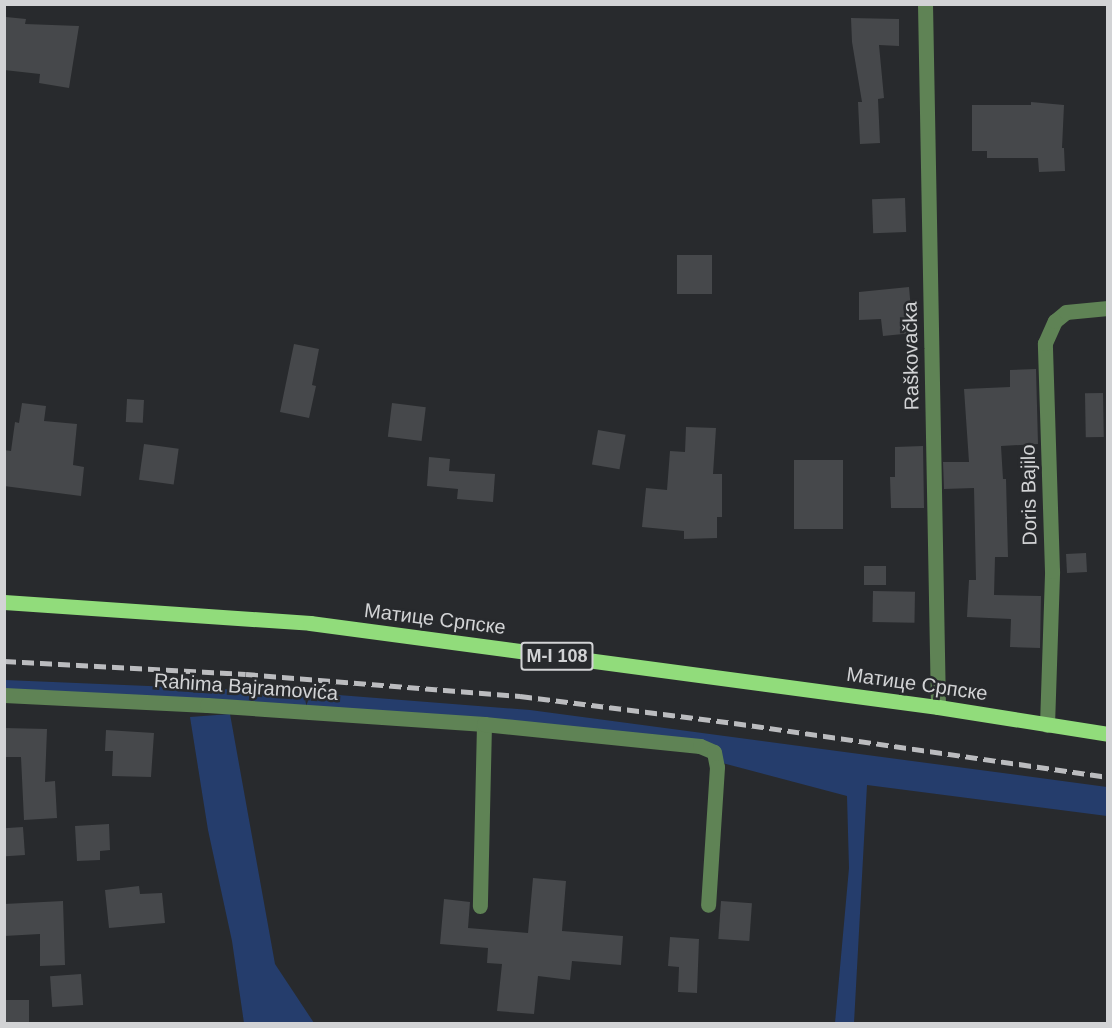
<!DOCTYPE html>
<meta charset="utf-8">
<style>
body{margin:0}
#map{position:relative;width:1112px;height:1028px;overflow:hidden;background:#282a2d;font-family:Helvetica,sans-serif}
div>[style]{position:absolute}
.green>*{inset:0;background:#253d6c}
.building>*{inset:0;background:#46484b;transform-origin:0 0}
.minor>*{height:15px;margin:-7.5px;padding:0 7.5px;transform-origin:7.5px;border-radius:7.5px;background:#5f8355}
.major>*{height:15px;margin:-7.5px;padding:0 7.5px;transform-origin:7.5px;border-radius:7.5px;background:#91dc7b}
.rail>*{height:4.5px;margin-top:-2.25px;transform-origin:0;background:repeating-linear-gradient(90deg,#bbbcbf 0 12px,transparent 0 18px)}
span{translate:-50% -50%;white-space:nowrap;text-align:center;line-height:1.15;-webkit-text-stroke:5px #282a2d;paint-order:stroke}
.shield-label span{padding:2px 4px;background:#282a2d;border:2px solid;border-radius:4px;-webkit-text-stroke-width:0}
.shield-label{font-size:18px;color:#d2d3d5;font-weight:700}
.street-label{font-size:20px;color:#d2d3d5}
.frame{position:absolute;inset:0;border:6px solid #d2d3d5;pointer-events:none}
</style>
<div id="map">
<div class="green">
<i style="clip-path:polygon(5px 680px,313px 693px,530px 710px,1107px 787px,1107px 816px,867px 785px,854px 1023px,835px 1023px,849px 868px,847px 796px,711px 760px,713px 747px,5px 697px)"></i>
<i style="clip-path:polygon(230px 714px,275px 964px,314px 1023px,244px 1023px,232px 941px,208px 830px,190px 717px)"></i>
</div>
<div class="building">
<i style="clip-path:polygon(6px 17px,26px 19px,25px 24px,79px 26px,69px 88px,39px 83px,40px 74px,4px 70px)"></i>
<i style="clip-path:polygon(851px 18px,899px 19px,899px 46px,879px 45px,884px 98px,878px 99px,880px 143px,860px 144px,858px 102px,862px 102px,852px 42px)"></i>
<i style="clip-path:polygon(1031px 102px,1064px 105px,1062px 148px,1064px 148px,1065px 171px,1039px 172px,1038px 158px,987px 158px,987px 151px,972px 151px,972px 105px,1031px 105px)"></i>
<i style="left:905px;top:198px;width:34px;height:33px;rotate:88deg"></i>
<i style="left:677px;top:255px;width:35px;height:39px"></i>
<i style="clip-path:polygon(909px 287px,913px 333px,883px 336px,881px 319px,859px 320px,859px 292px)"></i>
<i style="clip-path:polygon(294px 344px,319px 349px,312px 385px,316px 386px,309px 418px,280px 412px)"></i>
<i style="clip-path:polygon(1036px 369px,1038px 444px,1001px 446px,1003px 479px,1006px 479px,1008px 557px,995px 557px,994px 595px,1041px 596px,1040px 648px,1010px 647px,1011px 619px,967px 617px,969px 580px,976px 580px,974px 488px,944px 489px,943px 462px,969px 462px,964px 389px,1010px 387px,1010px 370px)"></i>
<i style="left:1103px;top:393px;width:44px;height:18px;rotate:89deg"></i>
<i style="left:127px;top:399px;width:17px;height:23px;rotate:3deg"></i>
<i style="clip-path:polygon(22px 403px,46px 406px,44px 421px,77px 424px,73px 465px,84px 467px,81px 496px,4px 486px,4px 450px,11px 451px,15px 422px,19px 423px)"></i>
<i style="left:392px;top:403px;width:34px;height:34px;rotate:7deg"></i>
<i style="clip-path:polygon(686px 427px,716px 428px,713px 474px,722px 474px,722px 517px,717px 517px,717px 538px,684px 539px,684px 531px,642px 527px,646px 488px,667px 490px,670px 451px,685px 452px)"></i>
<i style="left:598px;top:430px;width:28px;height:35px;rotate:10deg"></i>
<i style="left:144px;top:444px;width:35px;height:36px;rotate:8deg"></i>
<i style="clip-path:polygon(923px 446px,924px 508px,891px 508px,890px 477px,895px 477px,895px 447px)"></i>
<i style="clip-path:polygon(429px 457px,450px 459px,449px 471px,495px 474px,493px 502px,457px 499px,458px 489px,427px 486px)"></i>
<i style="left:794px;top:460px;width:49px;height:69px"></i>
<i style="left:1086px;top:553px;width:19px;height:20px;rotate:87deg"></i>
<i style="left:864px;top:566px;width:22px;height:19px"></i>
<i style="left:873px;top:591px;width:42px;height:31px;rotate:1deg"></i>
<i style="clip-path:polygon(4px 728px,47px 729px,45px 782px,55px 781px,57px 818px,24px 820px,21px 757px,4px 757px)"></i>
<i style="clip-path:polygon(106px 730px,154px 733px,151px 777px,112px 776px,113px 751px,105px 751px)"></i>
<i style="clip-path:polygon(109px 824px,110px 850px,100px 851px,100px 860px,77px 861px,75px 826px)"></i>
<i style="left:23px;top:827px;width:28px;height:19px;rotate:86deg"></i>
<i style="clip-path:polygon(533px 878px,566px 881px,562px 931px,623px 936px,621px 965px,572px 961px,570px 980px,538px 976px,534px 1014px,497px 1011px,502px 964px,487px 963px,488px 948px,440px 944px,444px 899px,470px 902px,468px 928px,528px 933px)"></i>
<i style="clip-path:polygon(139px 886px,140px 894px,162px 893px,165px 923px,109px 928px,105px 890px)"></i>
<i style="clip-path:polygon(63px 901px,65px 965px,40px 966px,40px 934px,4px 936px,4px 904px)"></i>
<i style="left:721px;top:901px;width:31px;height:38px;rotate:4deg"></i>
<i style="clip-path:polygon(670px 937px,699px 939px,697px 993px,678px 992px,679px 967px,668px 966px)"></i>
<i style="left:81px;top:974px;width:31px;height:31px;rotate:86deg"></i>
<i style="left:4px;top:1000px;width:25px;height:23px"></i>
</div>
<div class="minor">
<i style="left:925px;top:4px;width:703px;rotate:88.94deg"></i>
<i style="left:4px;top:695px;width:203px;rotate:2.8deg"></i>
<i style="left:207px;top:705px;width:278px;rotate:3.9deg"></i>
<i style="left:484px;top:724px;width:182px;rotate:91.3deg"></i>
<i style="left:484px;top:724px;width:217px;rotate:5.8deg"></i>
<i style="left:700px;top:746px;width:15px;rotate:23deg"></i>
<i style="left:714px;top:752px;width:15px;rotate:79deg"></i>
<i style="left:717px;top:767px;width:138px;rotate:93.7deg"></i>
<i style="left:1047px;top:725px;width:154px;rotate:-88.1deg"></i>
<i style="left:1052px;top:571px;width:228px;rotate:-91.8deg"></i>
<i style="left:1045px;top:343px;width:24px;rotate:-66deg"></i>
<i style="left:1055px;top:321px;width:14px;rotate:-39deg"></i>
<i style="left:1066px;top:312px;width:42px;rotate:-5.4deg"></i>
</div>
<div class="major">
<i style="left:4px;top:602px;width:307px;rotate:3.9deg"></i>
<i style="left:310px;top:623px;width:634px;rotate:7.62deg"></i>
<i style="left:938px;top:707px;width:172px;rotate:9deg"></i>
</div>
<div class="rail">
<i style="left:4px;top:661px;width:242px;rotate:3.1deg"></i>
<i style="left:246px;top:674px;width:275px;rotate:4.6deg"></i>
<i style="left:520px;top:696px;width:216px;rotate:7.2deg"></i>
<i style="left:734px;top:723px;width:378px;rotate:8.2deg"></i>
</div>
<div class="shield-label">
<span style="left:557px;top:656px">M-I 108</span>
</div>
<div class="street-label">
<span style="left:911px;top:356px;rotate:-91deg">Raškovačka</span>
<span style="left:1029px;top:495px;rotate:-91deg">Doris Bajilo</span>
<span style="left:435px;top:619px;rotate:7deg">Матице Српске</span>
<span style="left:917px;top:684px;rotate:8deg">Матице Српске</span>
<span style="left:246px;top:687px;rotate:4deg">Rahima Bajramovića</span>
</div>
<div class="frame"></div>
</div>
